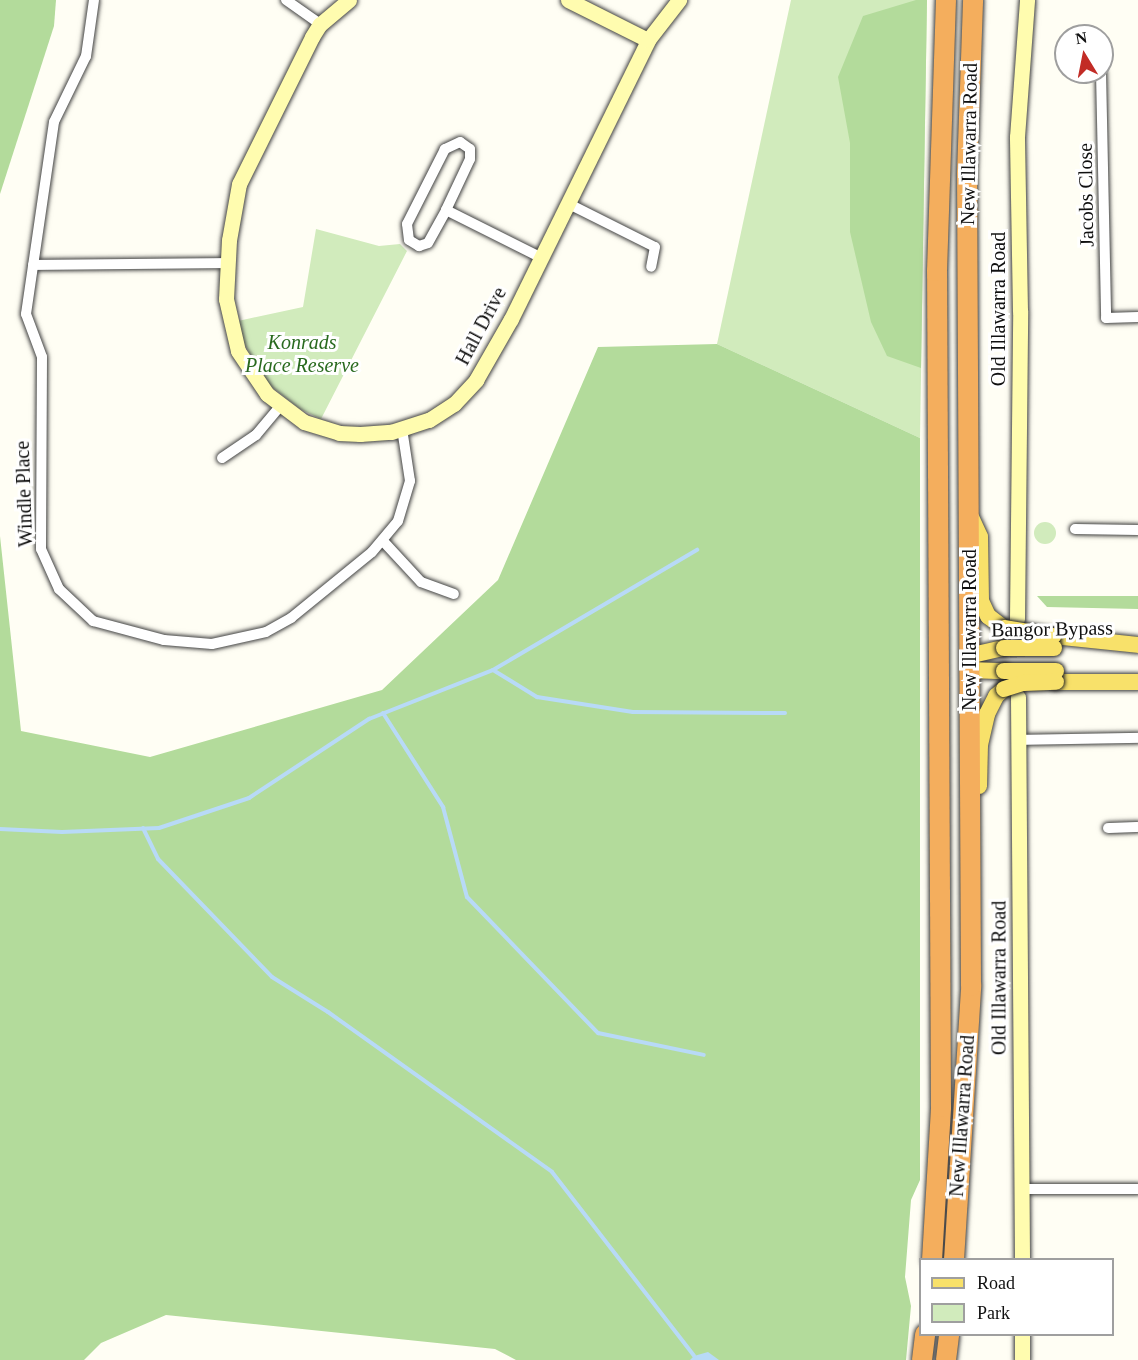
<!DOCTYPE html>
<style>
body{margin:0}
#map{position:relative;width:1138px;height:1360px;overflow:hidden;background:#fffef4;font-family:"Times New Roman",serif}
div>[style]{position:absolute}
.green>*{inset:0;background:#d1ebbc}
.round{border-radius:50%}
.forest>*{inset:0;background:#b3db9b}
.water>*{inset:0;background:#b8daf7}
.stream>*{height:4px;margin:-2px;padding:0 2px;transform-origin:2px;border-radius:2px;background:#b8daf7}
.secondary-tunnel>*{height:15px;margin-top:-7.5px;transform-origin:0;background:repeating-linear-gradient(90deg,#dbdad2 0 15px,transparent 0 23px)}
.roads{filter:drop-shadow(0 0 2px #434343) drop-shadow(0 0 2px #434343)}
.street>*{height:10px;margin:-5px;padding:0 5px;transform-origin:5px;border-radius:5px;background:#fff}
.secondary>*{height:15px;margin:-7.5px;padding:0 7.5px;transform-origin:7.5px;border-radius:7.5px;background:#fffcaf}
.primary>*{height:16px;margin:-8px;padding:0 8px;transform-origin:8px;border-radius:8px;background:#f8e16a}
.highway>*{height:20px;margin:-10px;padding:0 10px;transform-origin:10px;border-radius:10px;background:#f4ae5d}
.bridges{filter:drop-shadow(0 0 2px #212121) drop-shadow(0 0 2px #212121)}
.primary-bridge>*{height:16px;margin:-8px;padding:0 8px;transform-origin:8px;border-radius:8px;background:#f8e16a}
span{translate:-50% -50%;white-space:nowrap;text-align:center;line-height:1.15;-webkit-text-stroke:6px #fff;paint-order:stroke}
.street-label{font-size:20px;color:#101010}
.park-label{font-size:20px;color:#296a1f;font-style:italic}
.legend{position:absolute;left:919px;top:1258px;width:195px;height:78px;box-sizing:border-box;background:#fff;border:2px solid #9f9f9f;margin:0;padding:8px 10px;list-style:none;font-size:18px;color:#101010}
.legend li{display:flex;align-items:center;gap:12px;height:30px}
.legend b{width:30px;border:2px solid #9f9f9f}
.north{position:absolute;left:1054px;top:24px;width:60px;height:60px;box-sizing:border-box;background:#fff;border:2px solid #9f9f9f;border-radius:50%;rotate:350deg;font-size:16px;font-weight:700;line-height:24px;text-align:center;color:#101010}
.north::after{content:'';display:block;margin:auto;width:21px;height:27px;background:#c22c26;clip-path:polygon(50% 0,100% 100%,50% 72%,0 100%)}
</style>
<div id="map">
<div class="green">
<i style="clip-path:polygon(791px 0,927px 0,920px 438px,717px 344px)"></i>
<i style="clip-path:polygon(316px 229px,379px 246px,400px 244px,407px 251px,321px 419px,300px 409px,267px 383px,244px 343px,238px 321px,303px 307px)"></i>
<i class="round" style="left:1034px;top:522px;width:22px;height:22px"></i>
</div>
<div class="forest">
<i style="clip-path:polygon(0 0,56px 0,54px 26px,0 194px)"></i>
<i style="clip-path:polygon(916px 0,927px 0,921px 368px,887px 356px,871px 322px,850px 232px,850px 143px,838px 77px,863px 16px)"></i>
<i style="clip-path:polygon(717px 344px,920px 438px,920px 1180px,911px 1200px,905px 1277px,911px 1306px,906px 1360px,516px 1360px,495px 1349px,166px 1315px,101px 1343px,84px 1360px,0 1360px,0 536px,21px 731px,150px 757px,382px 690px,498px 580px,598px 347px)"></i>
<i style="clip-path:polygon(1037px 596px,1138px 596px,1138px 609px,1047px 607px)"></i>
</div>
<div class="water">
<i style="clip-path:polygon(708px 1352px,719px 1360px,690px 1360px,694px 1356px)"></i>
</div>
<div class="stream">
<i style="left:493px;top:670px;width:52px;rotate:31.5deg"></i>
<i style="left:537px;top:697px;width:97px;rotate:8.9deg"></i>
<i style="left:633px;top:712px;width:152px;rotate:0.4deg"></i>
<i style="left:383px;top:713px;width:112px;rotate:57.4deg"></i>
<i style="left:443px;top:807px;width:93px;rotate:75.1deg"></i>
<i style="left:467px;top:897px;width:189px;rotate:46.1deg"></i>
<i style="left:598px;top:1033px;width:108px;rotate:11.7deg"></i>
<i style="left:143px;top:828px;width:34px;rotate:64deg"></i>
<i style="left:158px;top:859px;width:164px;rotate:46deg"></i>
<i style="left:272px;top:977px;width:66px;rotate:32deg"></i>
<i style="left:328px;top:1012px;width:275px;rotate:35.5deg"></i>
<i style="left:552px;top:1172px;width:232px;rotate:52.3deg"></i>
<i style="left:0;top:829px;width:62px;rotate:2.8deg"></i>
<i style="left:62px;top:832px;width:97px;rotate:-2.4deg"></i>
<i style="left:159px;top:828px;width:95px;rotate:-18.4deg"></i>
<i style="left:249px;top:798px;width:144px;rotate:-33.4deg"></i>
<i style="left:369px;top:719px;width:133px;rotate:-21.6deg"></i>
<i style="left:493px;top:670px;width:237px;rotate:-30.5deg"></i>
</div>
<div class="secondary-tunnel">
<i style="left:1017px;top:619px;width:63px;rotate:89.1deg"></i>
</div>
<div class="roads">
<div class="street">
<i style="left:94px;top:0;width:57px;rotate:98.1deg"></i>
<i style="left:86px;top:56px;width:73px;rotate:115.9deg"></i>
<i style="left:54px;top:122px;width:194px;rotate:98.3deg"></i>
<i style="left:26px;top:314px;width:46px;rotate:69.6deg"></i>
<i style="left:42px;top:357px;width:192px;rotate:90.3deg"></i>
<i style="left:41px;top:549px;width:44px;rotate:65.8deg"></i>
<i style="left:59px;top:589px;width:47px;rotate:43.3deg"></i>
<i style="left:93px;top:621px;width:73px;rotate:15deg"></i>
<i style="left:164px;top:640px;width:48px;rotate:4.8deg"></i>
<i style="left:212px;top:644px;width:55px;rotate:-12.5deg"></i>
<i style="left:266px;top:632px;width:29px;rotate:-29deg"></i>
<i style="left:291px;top:618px;width:104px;rotate:-39.2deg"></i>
<i style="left:372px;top:552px;width:40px;rotate:-50deg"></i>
<i style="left:398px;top:521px;width:42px;rotate:-73.3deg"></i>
<i style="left:410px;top:481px;width:53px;rotate:-98.7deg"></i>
<i style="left:286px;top:0;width:42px;rotate:35.2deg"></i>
<i style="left:1101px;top:72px;width:246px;rotate:88.8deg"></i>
<i style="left:1106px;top:318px;width:32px;rotate:-2deg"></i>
<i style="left:567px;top:203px;width:98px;rotate:26.6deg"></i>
<i style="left:655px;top:247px;width:20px;rotate:101deg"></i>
<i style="left:446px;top:210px;width:56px;rotate:-64.8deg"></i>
<i style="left:470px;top:159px;width:10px;rotate:-90deg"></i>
<i style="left:470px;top:149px;width:12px;rotate:-145deg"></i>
<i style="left:460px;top:142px;width:17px;rotate:155deg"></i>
<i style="left:445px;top:149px;width:84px;rotate:116.9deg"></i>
<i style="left:407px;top:224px;width:16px;rotate:83deg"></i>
<i style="left:409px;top:240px;width:12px;rotate:31deg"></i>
<i style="left:419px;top:246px;width:9px;rotate:-18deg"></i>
<i style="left:428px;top:243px;width:38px;rotate:-61deg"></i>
<i style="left:446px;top:210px;width:105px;rotate:26.6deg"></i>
<i style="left:33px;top:265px;width:194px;rotate:-0.6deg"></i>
<i style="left:222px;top:458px;width:41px;rotate:-34.1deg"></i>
<i style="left:256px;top:435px;width:38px;rotate:-50deg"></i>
<i style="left:1075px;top:529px;width:63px;rotate:0.9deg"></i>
<i style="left:383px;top:541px;width:56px;rotate:47.2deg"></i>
<i style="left:421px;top:582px;width:35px;rotate:20deg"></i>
<i style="left:1018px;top:740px;width:120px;rotate:-1deg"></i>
<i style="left:1108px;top:828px;width:30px;rotate:-2deg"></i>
<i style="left:1021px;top:1189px;width:117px"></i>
</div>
<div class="secondary">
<i style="left:349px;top:0;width:38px;rotate:140deg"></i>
<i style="left:320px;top:24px;width:15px;rotate:122deg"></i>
<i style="left:312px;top:37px;width:164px;rotate:116.4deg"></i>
<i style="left:239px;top:184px;width:57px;rotate:100.1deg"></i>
<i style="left:229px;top:240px;width:59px;rotate:92.9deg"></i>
<i style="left:226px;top:299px;width:53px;rotate:77deg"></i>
<i style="left:238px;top:351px;width:52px;rotate:56deg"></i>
<i style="left:267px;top:394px;width:46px;rotate:37.1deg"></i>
<i style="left:304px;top:422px;width:37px;rotate:17deg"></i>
<i style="left:339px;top:433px;width:21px;rotate:3deg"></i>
<i style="left:360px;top:434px;width:31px;rotate:-4deg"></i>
<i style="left:391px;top:432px;width:40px;rotate:-18deg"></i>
<i style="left:429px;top:420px;width:30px;rotate:-33deg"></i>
<i style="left:454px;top:404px;width:33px;rotate:-47deg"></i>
<i style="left:476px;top:380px;width:70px;rotate:-60.2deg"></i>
<i style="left:511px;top:319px;width:311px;rotate:-63.8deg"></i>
<i style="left:648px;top:40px;width:51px;rotate:-52.2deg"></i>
<i style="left:568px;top:0;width:89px;rotate:26.6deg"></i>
<i style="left:1017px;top:619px;width:308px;rotate:-89.4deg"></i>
<i style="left:1020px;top:311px;width:174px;rotate:-91deg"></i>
<i style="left:1017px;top:137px;width:137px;rotate:-85.8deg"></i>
<i style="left:1018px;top:697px;width:563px;rotate:89.59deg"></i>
<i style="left:1022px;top:1334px;width:26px;rotate:90deg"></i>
</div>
<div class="primary">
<i style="left:969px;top:513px;width:26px;rotate:65deg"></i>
<i style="left:980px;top:537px;width:64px;rotate:89.1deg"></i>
<i style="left:981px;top:601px;width:17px;rotate:65deg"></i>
<i style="left:988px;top:616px;width:20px;rotate:37deg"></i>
<i style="left:1053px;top:636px;width:85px;rotate:6deg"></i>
<i style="left:968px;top:656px;width:37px;rotate:-13deg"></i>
<i style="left:969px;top:670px;width:35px;rotate:2deg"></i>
<i style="left:1056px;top:682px;width:82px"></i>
<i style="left:979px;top:786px;width:41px;rotate:-88.6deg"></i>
<i style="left:980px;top:745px;width:32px;rotate:-77deg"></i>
<i style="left:987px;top:714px;width:20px;rotate:-63deg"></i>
<i style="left:996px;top:696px;width:11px;rotate:-41deg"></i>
</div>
<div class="highway">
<i style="left:932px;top:1260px;width:153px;rotate:-86.6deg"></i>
<i style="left:941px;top:1107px;width:836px;rotate:-90.27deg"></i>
<i style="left:937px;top:271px;width:271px;rotate:-88.1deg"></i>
<i style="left:954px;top:1260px;width:275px;rotate:-86.4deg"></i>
<i style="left:971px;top:986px;width:812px;rotate:-90.28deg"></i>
<i style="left:967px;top:174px;width:174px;rotate:-88deg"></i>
<i style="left:922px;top:1360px;width:26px;rotate:-83deg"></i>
<i style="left:946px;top:1360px;width:26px;rotate:-83deg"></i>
</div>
</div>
<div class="bridges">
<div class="primary-bridge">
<i style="left:1004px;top:628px;width:50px;rotate:9.3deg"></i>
<i style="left:1004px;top:648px;width:50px"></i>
<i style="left:1004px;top:671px;width:52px"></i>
<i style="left:1004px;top:689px;width:20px;rotate:-18deg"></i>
<i style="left:1023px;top:683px;width:33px;rotate:-2deg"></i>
</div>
</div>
<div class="street-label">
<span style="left:969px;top:144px;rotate:-89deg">New Illawarra Road</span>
<span style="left:1086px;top:195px;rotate:-91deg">Jacobs Close</span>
<span style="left:998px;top:309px;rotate:-90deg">Old Illawarra Road</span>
<span style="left:481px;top:326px;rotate:-62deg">Hall Drive</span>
<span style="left:24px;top:494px;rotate:-92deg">Windle Place</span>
<span style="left:1052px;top:629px;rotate:-1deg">Bangor Bypass</span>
<span style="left:969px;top:630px;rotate:-90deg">New Illawarra Road</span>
<span style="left:999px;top:978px;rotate:-90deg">Old Illawarra Road</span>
<span style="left:962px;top:1116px;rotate:-86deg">New Illawarra Road</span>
</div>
<div class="park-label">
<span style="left:302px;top:354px">Konrads<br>Place Reserve</span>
</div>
<ul class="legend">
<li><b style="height:8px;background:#f8e16a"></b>Road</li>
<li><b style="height:16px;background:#d1ebbc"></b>Park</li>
</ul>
<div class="north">N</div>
</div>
